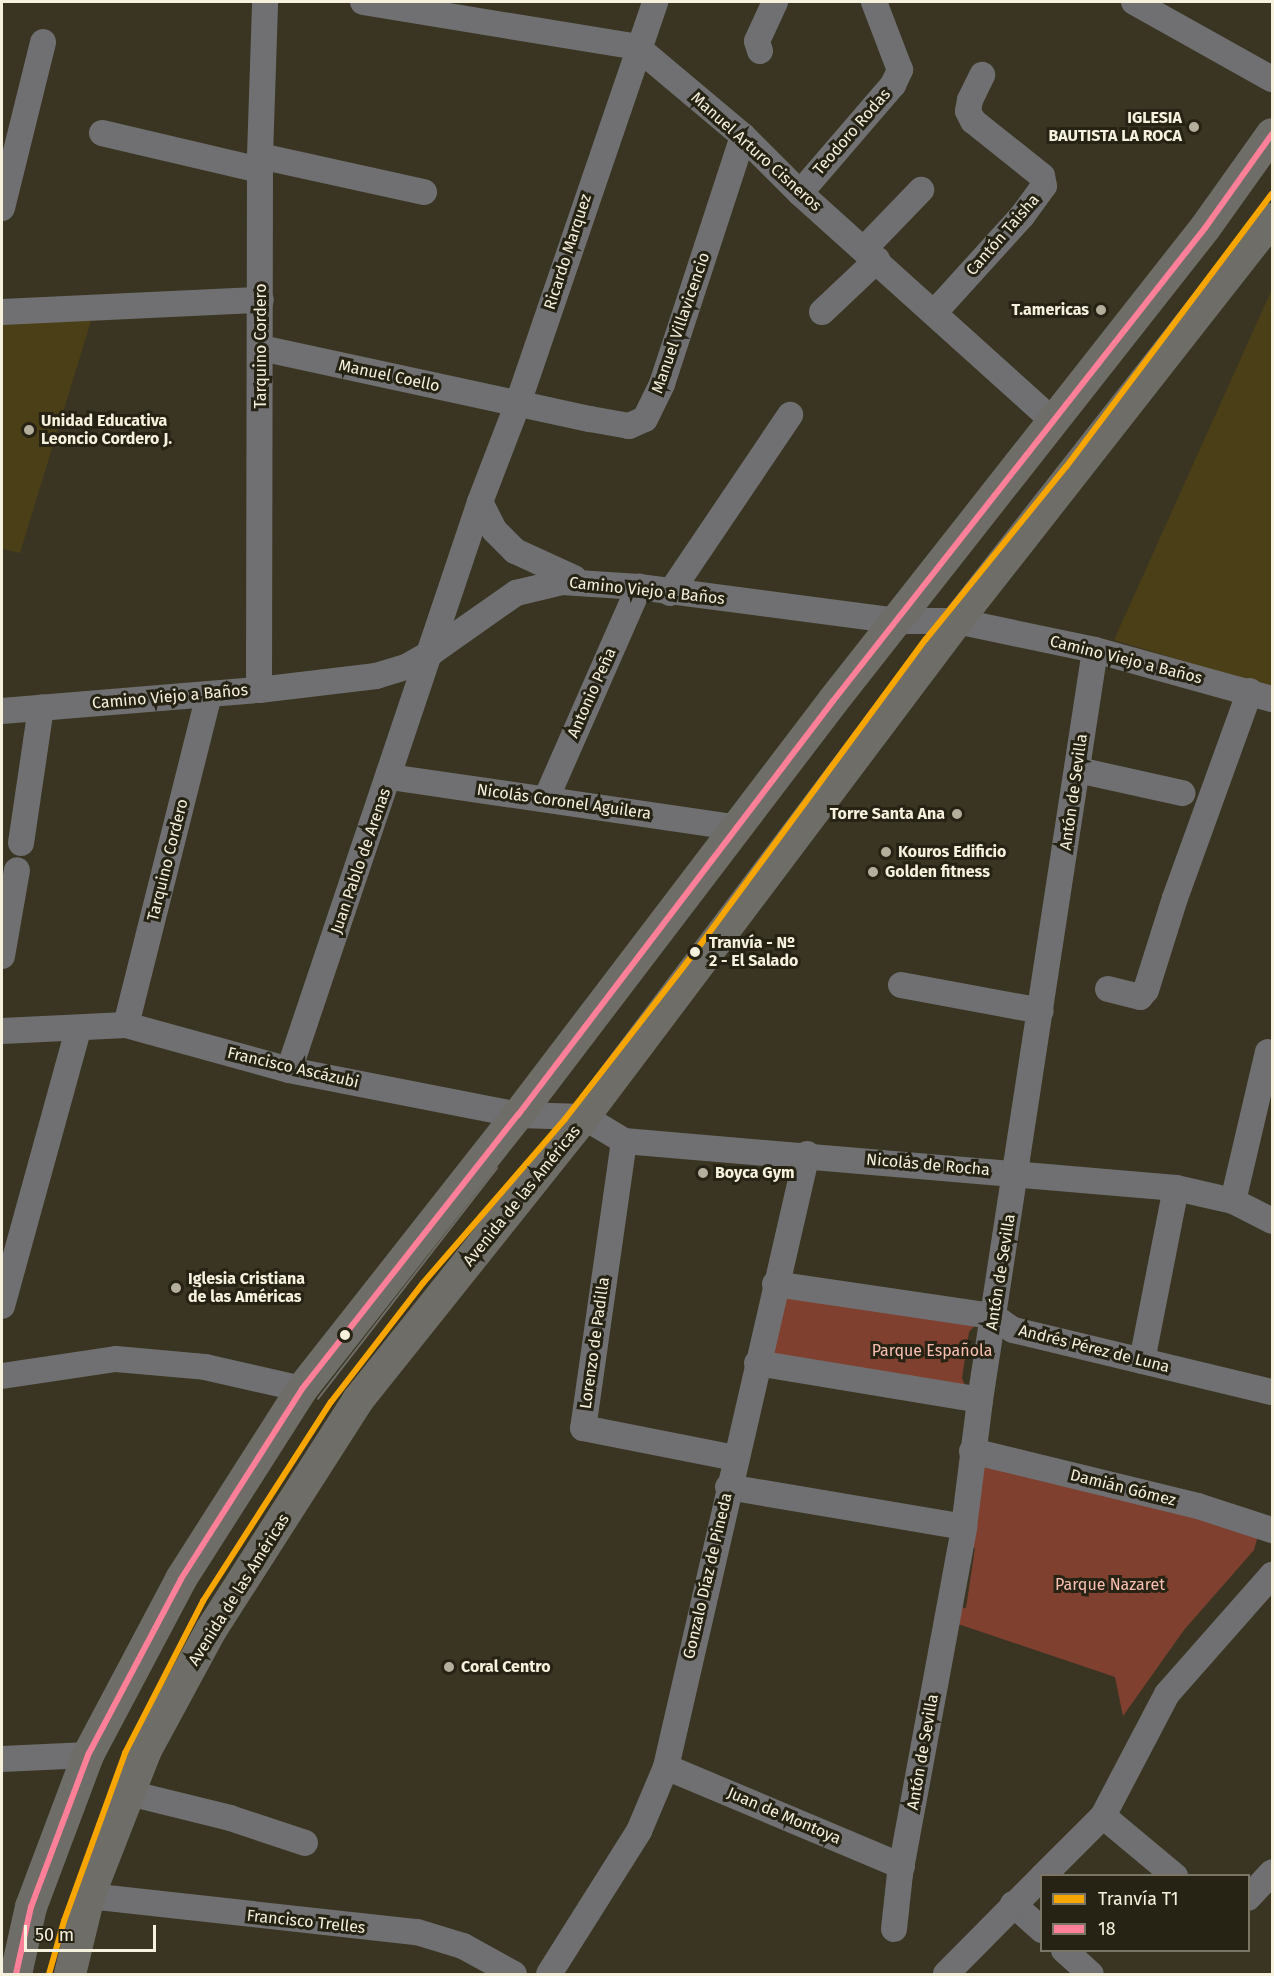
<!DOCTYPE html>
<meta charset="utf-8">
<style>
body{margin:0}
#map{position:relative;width:1274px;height:1976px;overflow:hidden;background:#3a3522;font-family:"Fira Sans",sans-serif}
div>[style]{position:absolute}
.built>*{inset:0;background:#4a3f17}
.green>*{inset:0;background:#7f402f}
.minor>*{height:26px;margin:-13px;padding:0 13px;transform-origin:13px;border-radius:13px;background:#707072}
.major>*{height:32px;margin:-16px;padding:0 16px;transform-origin:16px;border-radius:16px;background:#6f6d68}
.tram>*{height:1.5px;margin:-0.75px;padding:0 0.75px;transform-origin:0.75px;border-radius:0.75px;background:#6e6c66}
.bus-1>*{height:6px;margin:-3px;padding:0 3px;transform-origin:3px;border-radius:3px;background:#ff8098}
.tram-1>*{height:6px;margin:-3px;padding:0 3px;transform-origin:3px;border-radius:3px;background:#f7a600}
.dots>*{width:16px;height:16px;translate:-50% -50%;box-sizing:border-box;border:3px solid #272314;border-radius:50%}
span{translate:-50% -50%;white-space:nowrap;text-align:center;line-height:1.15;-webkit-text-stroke:6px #272314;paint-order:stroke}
.poi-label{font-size:16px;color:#f6f1dd;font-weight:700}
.right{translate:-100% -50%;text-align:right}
.left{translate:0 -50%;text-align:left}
.street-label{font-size:16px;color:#f6f1dd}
.stop-label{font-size:16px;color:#f6f1dd;font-weight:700}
.park-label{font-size:16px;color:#fac1b3}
.frame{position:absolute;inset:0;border:3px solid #f6f1dd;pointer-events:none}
.legend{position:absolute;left:1040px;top:1874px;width:210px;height:78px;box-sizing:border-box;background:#272314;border:2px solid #7a7564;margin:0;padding:8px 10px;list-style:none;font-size:18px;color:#f6f1dd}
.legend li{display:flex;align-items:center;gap:12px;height:30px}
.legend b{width:30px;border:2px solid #7a7564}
.scale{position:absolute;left:24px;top:1925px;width:132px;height:27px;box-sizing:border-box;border:3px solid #f6f1dd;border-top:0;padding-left:8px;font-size:18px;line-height:21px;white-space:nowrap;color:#f6f1dd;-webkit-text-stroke:4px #272314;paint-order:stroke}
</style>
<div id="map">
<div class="built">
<i style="clip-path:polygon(1272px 289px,1272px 688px,1114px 640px)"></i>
<i style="clip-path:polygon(95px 308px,20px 553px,2px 549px,2px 312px)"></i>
</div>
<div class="green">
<i style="clip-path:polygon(781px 1296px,977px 1323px,969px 1332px,962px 1378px,967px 1390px,765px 1360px)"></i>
<i style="clip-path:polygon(984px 1465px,1247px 1529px,1257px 1539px,1254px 1550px,1184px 1630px,1123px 1716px,1115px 1677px,952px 1622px,955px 1607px,966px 1608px,975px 1548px,965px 1544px)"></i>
</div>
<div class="minor">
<i style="left:363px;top:2px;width:278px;rotate:9.3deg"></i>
<i style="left:637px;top:47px;width:138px;rotate:40deg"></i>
<i style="left:743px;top:136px;width:81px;rotate:45deg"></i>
<i style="left:800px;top:193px;width:339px;rotate:42deg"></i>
<i style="left:1134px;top:2px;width:158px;rotate:29.2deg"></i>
<i style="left:760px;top:51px;width:10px;rotate:-107deg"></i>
<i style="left:757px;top:41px;width:43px;rotate:-65.2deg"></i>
<i style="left:102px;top:133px;width:162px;rotate:13.2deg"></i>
<i style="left:260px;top:156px;width:168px;rotate:12.4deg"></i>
<i style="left:800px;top:193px;width:143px;rotate:-49.3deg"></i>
<i style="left:893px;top:85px;width:17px;rotate:-65deg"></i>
<i style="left:900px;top:70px;width:73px;rotate:-110.9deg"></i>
<i style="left:2px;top:208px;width:171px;rotate:-76.1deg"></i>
<i style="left:865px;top:248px;width:81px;rotate:-46deg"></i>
<i style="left:2px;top:312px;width:259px;rotate:-2.7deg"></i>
<i style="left:822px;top:312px;width:76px;rotate:-43.4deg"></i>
<i style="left:934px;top:313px;width:131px;rotate:-47.8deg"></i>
<i style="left:1022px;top:216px;width:37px;rotate:-54deg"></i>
<i style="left:1044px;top:186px;width:10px;rotate:-101deg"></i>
<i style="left:1042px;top:176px;width:88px;rotate:-141.4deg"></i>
<i style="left:973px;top:121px;width:11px;rotate:-117deg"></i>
<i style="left:968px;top:111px;width:11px;rotate:-80deg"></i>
<i style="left:970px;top:100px;width:28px;rotate:-64deg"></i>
<i style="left:261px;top:348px;width:337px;rotate:12.2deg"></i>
<i style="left:590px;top:419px;width:40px;rotate:10deg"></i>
<i style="left:629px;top:426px;width:17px;rotate:-24deg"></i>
<i style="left:645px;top:419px;width:39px;rotate:-64deg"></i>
<i style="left:662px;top:384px;width:261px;rotate:-71.9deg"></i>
<i style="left:480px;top:502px;width:31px;rotate:63deg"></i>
<i style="left:494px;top:530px;width:30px;rotate:45deg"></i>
<i style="left:515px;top:551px;width:65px;rotate:24.6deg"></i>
<i style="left:670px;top:593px;width:215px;rotate:-56deg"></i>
<i style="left:259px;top:690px;width:534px;rotate:-89.89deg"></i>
<i style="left:260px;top:156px;width:154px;rotate:-88.1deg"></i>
<i style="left:2px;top:711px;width:258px;rotate:-4.7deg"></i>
<i style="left:259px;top:690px;width:118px;rotate:-6.8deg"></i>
<i style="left:376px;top:676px;width:34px;rotate:-17deg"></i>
<i style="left:408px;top:666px;width:28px;rotate:-30deg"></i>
<i style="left:432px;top:652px;width:103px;rotate:-35.1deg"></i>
<i style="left:516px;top:593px;width:47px;rotate:-13.4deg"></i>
<i style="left:562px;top:582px;width:77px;rotate:3.7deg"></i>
<i style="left:639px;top:587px;width:262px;rotate:7.5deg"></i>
<i style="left:899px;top:621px;width:58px"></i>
<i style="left:957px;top:621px;width:141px;rotate:11.9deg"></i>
<i style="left:1095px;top:650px;width:184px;rotate:15.5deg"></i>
<i style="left:1078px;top:770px;width:107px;rotate:12.5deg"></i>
<i style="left:390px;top:777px;width:352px;rotate:8.3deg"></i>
<i style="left:546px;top:799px;width:232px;rotate:-66.3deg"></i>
<i style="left:21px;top:843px;width:137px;rotate:-81.6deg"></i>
<i style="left:2px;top:956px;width:87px;rotate:-80.1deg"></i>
<i style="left:901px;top:985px;width:142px;rotate:10.5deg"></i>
<i style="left:1108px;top:989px;width:33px;rotate:14deg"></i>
<i style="left:1140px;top:997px;width:9px;rotate:-49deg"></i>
<i style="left:1146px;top:990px;width:96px;rotate:-72.5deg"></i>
<i style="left:1175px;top:898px;width:220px;rotate:-70.1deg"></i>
<i style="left:126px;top:1025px;width:341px;rotate:-75.9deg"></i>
<i style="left:2px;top:1031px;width:124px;rotate:-2.8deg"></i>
<i style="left:126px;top:1025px;width:169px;rotate:15.4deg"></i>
<i style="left:289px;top:1070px;width:233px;rotate:11.1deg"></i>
<i style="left:518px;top:1115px;width:66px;rotate:1.7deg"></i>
<i style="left:584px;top:1117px;width:47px;rotate:31deg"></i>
<i style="left:624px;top:1141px;width:554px;rotate:4.87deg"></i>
<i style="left:1176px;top:1188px;width:58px;rotate:12.8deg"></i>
<i style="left:1233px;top:1201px;width:44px;rotate:27.1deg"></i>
<i style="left:289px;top:1070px;width:599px;rotate:-71.41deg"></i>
<i style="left:480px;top:502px;width:106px;rotate:-69deg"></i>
<i style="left:518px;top:403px;width:424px;rotate:-71.1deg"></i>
<i style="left:624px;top:1141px;width:290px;rotate:98.1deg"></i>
<i style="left:583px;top:1428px;width:155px;rotate:11.2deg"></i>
<i style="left:1233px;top:1201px;width:153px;rotate:-76.8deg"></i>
<i style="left:775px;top:1284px;width:220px;rotate:8.4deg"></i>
<i style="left:993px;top:1316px;width:24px;rotate:35deg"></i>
<i style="left:1013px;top:1330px;width:266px;rotate:13.5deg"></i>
<i style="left:2px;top:1306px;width:286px;rotate:-74.6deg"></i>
<i style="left:1142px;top:1361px;width:176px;rotate:-78.9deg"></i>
<i style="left:757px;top:1363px;width:226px;rotate:9.4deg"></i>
<i style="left:2px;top:1376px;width:115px;rotate:-8.5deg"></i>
<i style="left:116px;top:1359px;width:89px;rotate:5.1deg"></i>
<i style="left:205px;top:1367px;width:99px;rotate:12.8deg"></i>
<i style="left:972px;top:1451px;width:233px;rotate:13.7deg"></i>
<i style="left:1198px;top:1506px;width:78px;rotate:18deg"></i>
<i style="left:728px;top:1487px;width:239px;rotate:9.6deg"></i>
<i style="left:2px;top:1759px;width:86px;rotate:-2.7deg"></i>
<i style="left:666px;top:1767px;width:256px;rotate:22.8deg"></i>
<i style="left:129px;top:1793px;width:104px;rotate:13.9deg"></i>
<i style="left:230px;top:1818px;width:79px;rotate:18.4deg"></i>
<i style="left:1103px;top:1816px;width:138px;rotate:-62.3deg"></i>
<i style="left:1167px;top:1694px;width:159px;rotate:-48.6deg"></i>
<i style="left:1043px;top:1876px;width:85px;rotate:-45deg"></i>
<i style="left:1103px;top:1816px;width:94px;rotate:39.8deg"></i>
<i style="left:89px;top:1896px;width:330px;rotate:6.3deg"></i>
<i style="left:417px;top:1932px;width:48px;rotate:16.9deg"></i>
<i style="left:463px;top:1946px;width:58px;rotate:28.8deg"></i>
<i style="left:1248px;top:1898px;width:35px;rotate:-47deg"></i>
<i style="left:1013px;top:1904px;width:39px;rotate:42deg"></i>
<i style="left:894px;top:1929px;width:55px;rotate:-83.8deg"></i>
<i style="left:900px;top:1874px;width:353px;rotate:-79.5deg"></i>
<i style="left:964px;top:1527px;width:128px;rotate:-82.8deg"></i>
<i style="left:980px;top:1400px;width:759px;rotate:-81.28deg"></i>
<i style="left:1064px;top:1950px;width:36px;rotate:42deg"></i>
<i style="left:549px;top:1974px;width:169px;rotate:-57.8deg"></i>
<i style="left:639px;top:1831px;width:69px;rotate:-67.1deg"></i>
<i style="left:666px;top:1767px;width:629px;rotate:-77.05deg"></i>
<i style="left:946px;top:1974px;width:136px;rotate:-45.3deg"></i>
</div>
<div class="major">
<i style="left:16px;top:1974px;width:69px;rotate:-77.4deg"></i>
<i style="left:31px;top:1907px;width:162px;rotate:-69.4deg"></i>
<i style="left:88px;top:1755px;width:199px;rotate:-62.1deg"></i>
<i style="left:181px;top:1579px;width:225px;rotate:-57.5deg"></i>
<i style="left:302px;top:1389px;width:349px;rotate:-51.8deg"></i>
<i style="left:518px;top:1115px;width:520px;rotate:-52.73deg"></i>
<i style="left:833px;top:701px;width:602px;rotate:-51.82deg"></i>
<i style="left:1205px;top:228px;width:115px;rotate:-54.5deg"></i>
<i style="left:70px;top:1974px;width:80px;rotate:-76.3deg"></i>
<i style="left:89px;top:1896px;width:155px;rotate:-68.7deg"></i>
<i style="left:145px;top:1752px;width:139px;rotate:-61.6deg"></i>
<i style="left:211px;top:1630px;width:273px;rotate:-57.4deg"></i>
<i style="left:358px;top:1400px;width:362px;rotate:-51.4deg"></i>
<i style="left:584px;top:1117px;width:621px;rotate:-53.06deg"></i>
<i style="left:957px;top:621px;width:511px;rotate:-51.92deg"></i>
</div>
<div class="tram">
<i style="left:318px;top:1399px;width:292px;rotate:-52.2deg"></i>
</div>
<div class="bus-1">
<i style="left:16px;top:1974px;width:69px;rotate:-77.4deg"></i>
<i style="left:31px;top:1907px;width:162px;rotate:-69.4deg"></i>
<i style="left:88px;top:1755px;width:199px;rotate:-62.1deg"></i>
<i style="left:181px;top:1579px;width:225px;rotate:-57.5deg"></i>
<i style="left:302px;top:1389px;width:349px;rotate:-51.8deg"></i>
<i style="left:518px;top:1115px;width:520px;rotate:-52.73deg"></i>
<i style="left:833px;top:701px;width:602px;rotate:-51.82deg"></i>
<i style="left:1205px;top:228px;width:115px;rotate:-54.5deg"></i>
</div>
<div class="tram-1">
<i style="left:49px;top:1974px;width:55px;rotate:-74.2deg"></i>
<i style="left:64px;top:1921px;width:179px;rotate:-70deg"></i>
<i style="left:125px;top:1753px;width:171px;rotate:-62.8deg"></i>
<i style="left:203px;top:1601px;width:237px;rotate:-57.3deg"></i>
<i style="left:331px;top:1402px;width:150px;rotate:-52.3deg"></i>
<i style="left:423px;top:1283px;width:217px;rotate:-49.1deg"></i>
<i style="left:565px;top:1119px;width:212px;rotate:-52.1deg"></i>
<i style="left:695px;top:952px;width:389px;rotate:-53.6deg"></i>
<i style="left:926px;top:639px;width:222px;rotate:-50.9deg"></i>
<i style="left:1066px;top:467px;width:342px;rotate:-53deg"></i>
</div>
<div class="dots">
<i style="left:1194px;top:127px;background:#b4af9c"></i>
<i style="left:1101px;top:310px;background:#b4af9c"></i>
<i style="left:29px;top:430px;background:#b4af9c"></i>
<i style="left:957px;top:814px;background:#b4af9c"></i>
<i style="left:886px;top:852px;background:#b4af9c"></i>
<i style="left:873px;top:872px;background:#b4af9c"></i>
<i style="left:695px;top:952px;background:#f6f1dd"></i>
<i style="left:703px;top:1173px;background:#b4af9c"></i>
<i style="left:176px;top:1288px;background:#b4af9c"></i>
<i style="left:345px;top:1335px;background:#f6f1dd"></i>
<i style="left:449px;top:1667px;background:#b4af9c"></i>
</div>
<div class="poi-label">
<span class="right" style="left:1182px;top:127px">IGLESIA<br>BAUTISTA LA ROCA</span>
<span class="right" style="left:1089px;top:310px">T.americas</span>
<span class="left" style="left:41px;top:430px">Unidad Educativa<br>Leoncio Cordero J.</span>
<span class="right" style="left:945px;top:814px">Torre Santa Ana</span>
<span class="left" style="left:898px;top:852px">Kouros Edificio</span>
<span class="left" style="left:885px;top:872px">Golden fitness</span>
<span class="left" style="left:715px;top:1173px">Boyca Gym</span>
<span class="left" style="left:188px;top:1288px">Iglesia Cristiana<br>de las Américas</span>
<span class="left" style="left:461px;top:1667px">Coral Centro</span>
</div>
<div class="street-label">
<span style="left:852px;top:132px;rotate:-49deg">Teodoro Rodas</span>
<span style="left:756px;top:152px;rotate:42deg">Manuel Arturo Cisneros</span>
<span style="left:1003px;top:235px;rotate:-49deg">Cantón Taisha</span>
<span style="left:568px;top:252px;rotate:-72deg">Ricardo Marquez</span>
<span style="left:681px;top:323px;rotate:-71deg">Manuel Villavicencio</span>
<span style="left:261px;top:346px;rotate:-90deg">Tarquino Cordero</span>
<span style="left:389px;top:376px;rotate:12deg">Manuel Coello</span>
<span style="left:647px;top:591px;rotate:6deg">Camino Viejo a Baños</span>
<span style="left:1126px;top:660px;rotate:14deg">Camino Viejo a Baños</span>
<span style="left:592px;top:693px;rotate:-66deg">Antonio Peña</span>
<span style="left:170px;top:697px;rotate:-5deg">Camino Viejo a Baños</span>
<span style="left:1074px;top:792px;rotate:-82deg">Antón de Sevilla</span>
<span style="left:564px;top:802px;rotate:8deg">Nicolás Coronel Aguilera</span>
<span style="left:168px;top:860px;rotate:-76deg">Tarquino Cordero</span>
<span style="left:361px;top:861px;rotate:-71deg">Juan Pablo de Arenas</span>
<span style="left:293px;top:1068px;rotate:13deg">Francisco Ascázubi</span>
<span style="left:928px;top:1165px;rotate:5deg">Nicolás de Rocha</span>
<span style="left:522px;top:1196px;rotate:-51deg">Avenida de las Américas</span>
<span style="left:1001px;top:1272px;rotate:-81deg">Antón de Sevilla</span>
<span style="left:595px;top:1343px;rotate:-82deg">Lorenzo de Padilla</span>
<span style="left:1094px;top:1349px;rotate:14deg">Andrés Pérez de Luna</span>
<span style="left:1123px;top:1488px;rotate:14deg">Damián Gómez</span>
<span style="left:708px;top:1576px;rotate:-77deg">Gonzalo Díaz de Pineda</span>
<span style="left:239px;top:1590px;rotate:-58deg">Avenida de las Américas</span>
<span style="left:923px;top:1752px;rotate:-80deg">Antón de Sevilla</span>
<span style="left:784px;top:1816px;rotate:23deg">Juan de Montoya</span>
<span style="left:306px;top:1922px;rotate:6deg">Francisco Trelles</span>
</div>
<div class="stop-label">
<span class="left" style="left:709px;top:952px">Tranvía - Nº<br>2 - El Salado</span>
</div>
<div class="park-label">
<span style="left:932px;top:1351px">Parque Española</span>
<span style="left:1110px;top:1585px">Parque Nazaret</span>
</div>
<div class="frame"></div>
<ul class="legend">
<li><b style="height:8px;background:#f7a600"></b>Tranvía T1</li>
<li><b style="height:8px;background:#ff8098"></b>18</li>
</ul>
<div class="scale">50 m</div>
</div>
